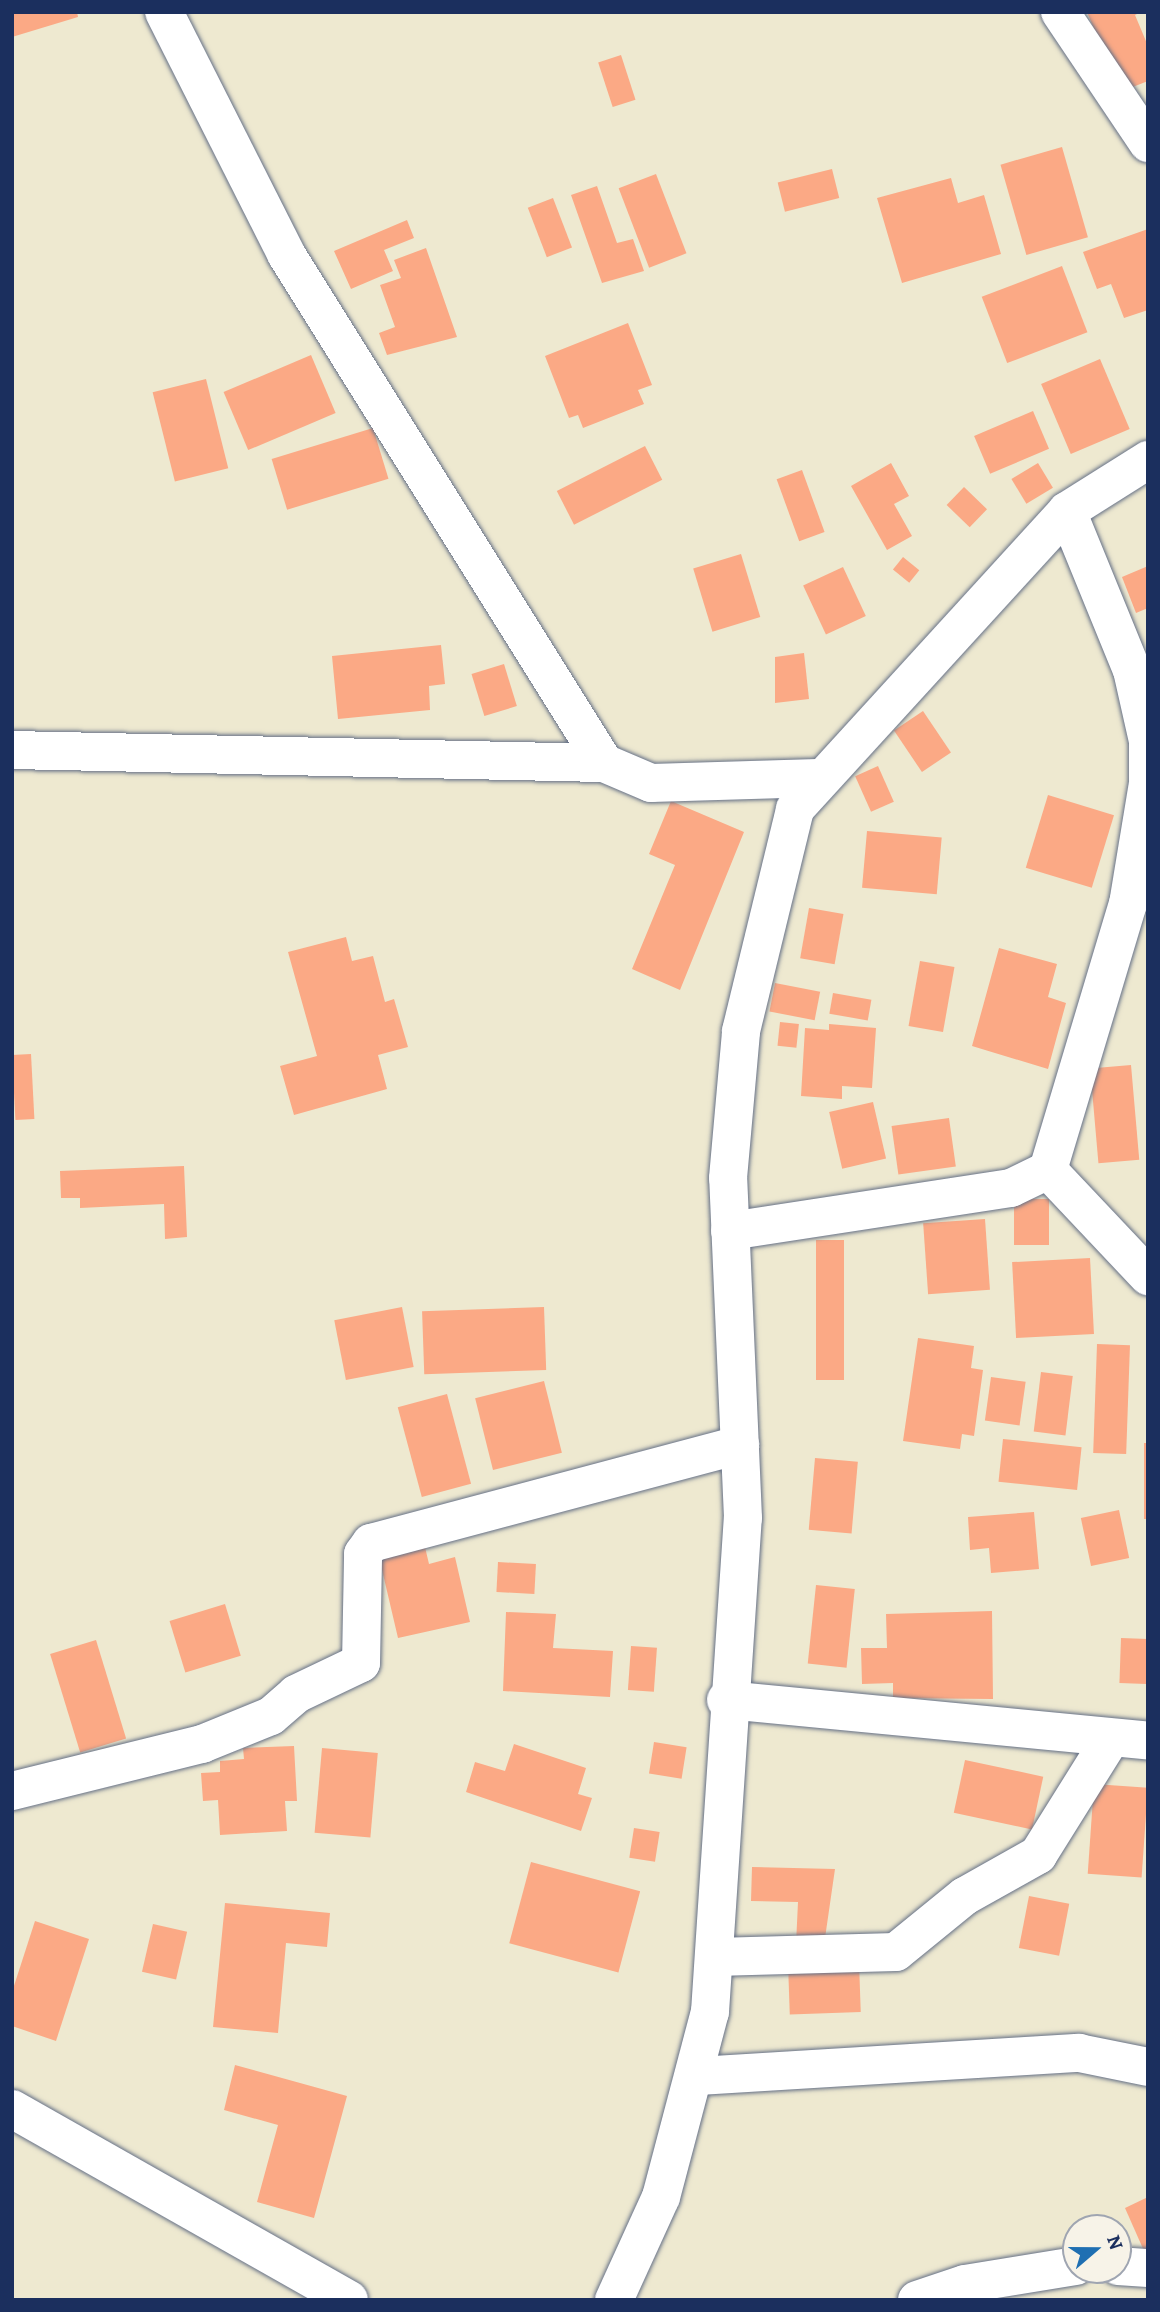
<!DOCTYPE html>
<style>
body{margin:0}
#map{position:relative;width:1160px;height:2312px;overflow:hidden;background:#eee9d0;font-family:Alegreya,serif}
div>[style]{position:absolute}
.building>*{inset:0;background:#fba985;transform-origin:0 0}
.roads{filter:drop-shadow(0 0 2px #657086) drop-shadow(0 0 2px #657086)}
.street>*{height:38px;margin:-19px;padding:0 19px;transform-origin:19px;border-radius:19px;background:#fff}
span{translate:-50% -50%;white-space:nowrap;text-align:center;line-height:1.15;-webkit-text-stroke:6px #f7f3e8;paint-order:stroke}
.frame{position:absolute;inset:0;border:14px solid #1b2f5e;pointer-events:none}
.north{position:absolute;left:1062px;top:2214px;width:70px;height:70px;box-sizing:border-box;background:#f7f3e8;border:2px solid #9fa5b1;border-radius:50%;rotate:70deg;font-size:19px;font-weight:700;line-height:28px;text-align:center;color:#1b2f5e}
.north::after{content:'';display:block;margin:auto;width:24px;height:32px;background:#1f6fb2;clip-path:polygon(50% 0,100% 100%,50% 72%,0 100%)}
</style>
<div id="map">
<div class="building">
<i style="clip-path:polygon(12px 12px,77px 12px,78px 17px,12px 37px)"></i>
<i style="clip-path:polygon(1087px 12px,1141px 12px,1135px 15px,1148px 46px,1148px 81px,1120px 92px)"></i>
<i style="left:621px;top:55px;width:47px;height:24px;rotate:72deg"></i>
<i style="left:1062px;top:147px;width:94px;height:64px;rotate:74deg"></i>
<i style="left:832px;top:169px;width:30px;height:56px;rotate:76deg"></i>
<i style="left:656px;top:174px;width:85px;height:40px;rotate:69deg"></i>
<i style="clip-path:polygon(951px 178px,958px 203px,984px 195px,1001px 254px,902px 283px,877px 198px)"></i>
<i style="clip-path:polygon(597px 186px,617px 243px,633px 239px,644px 271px,602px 283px,571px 195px)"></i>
<i style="left:553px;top:198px;width:53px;height:27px;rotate:69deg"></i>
<i style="clip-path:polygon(407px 220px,414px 238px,384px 250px,393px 271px,351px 289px,334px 251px)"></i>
<i style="clip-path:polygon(1148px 229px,1148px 310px,1124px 318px,1111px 284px,1097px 289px,1083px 252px)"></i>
<i style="clip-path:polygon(426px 248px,457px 337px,387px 355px,379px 333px,395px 327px,380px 285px,401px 278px,394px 260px)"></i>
<i style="left:1062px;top:266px;width:71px;height:86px;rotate:69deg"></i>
<i style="clip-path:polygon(628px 323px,652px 385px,638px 390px,644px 404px,583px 428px,578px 415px,569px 418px,545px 356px)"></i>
<i style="left:311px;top:355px;width:63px;height:95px;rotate:67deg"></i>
<i style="left:1100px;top:359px;width:76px;height:64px;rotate:67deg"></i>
<i style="left:206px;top:379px;width:92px;height:55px;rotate:76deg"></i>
<i style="left:1033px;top:411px;width:41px;height:64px;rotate:67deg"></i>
<i style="left:373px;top:428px;width:53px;height:106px;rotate:73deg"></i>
<i style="left:645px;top:446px;width:38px;height:99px;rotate:63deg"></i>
<i style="clip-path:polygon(891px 463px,909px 496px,894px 504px,912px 536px,887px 550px,851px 486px)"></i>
<i style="left:1038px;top:463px;width:29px;height:31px;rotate:59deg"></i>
<i style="left:802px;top:470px;width:66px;height:27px;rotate:70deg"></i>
<i style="left:964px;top:487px;width:32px;height:25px;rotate:44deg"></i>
<i style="left:741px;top:554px;width:66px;height:50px;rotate:73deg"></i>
<i style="left:903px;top:557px;width:21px;height:16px;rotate:39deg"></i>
<i style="clip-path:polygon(1148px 566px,1148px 608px,1136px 613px,1122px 577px)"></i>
<i style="left:843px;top:567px;width:54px;height:44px;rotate:65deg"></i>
<i style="clip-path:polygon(441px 645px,445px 684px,429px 686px,430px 710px,338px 719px,332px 656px)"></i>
<i style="clip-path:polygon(804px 653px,809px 699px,775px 703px,775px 657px)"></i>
<i style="left:504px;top:664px;width:44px;height:34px;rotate:73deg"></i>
<i style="left:923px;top:711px;width:50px;height:35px;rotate:56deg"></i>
<i style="left:878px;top:766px;width:39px;height:25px;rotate:66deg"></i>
<i style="left:1048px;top:795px;width:69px;height:76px;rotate:17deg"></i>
<i style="clip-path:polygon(671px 801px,744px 832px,680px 990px,632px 969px,675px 865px,649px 854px)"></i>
<i style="left:867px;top:831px;width:75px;height:57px;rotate:5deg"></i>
<i style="left:809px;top:908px;width:35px;height:51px;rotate:10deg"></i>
<i style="clip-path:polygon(346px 937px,352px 961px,373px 956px,385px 1002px,394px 999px,408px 1047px,378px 1055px,387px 1089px,294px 1115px,280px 1066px,317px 1056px,288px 952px)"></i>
<i style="clip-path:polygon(999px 948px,1057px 964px,1048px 997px,1066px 1003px,1048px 1069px,972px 1046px)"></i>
<i style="left:920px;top:961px;width:35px;height:66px;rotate:10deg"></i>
<i style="left:775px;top:983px;width:46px;height:29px;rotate:11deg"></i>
<i style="left:833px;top:993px;width:39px;height:21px;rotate:10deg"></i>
<i style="left:780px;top:1022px;width:19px;height:24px;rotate:6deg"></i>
<i style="clip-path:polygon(829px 1024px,876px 1028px,872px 1088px,842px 1086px,842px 1099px,801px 1096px,805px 1028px,829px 1030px)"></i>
<i style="left:31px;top:1054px;width:65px;height:19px;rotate:87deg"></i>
<i style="left:1131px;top:1065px;width:95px;height:41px;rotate:85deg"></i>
<i style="left:873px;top:1102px;width:58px;height:45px;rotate:77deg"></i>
<i style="left:949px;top:1118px;width:49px;height:58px;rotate:82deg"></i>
<i style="clip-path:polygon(184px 1166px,187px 1237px,165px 1239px,164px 1204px,80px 1208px,80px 1198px,61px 1198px,60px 1171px)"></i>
<i style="left:1014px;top:1199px;width:35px;height:46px"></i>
<i style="left:985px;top:1219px;width:71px;height:62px;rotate:86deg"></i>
<i style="left:816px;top:1240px;width:28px;height:140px"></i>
<i style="left:1090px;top:1258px;width:76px;height:78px;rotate:87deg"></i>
<i style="left:402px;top:1307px;width:61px;height:69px;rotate:79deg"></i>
<i style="left:544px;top:1307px;width:63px;height:122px;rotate:88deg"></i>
<i style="clip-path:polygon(918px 1338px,974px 1346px,971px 1368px,983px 1370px,974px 1436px,962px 1434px,960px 1449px,903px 1441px)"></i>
<i style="left:1097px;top:1344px;width:33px;height:109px;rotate:2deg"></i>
<i style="left:1041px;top:1372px;width:32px;height:60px;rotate:7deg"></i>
<i style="left:991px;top:1377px;width:35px;height:44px;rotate:8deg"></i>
<i style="left:544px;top:1381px;width:74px;height:71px;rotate:76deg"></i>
<i style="left:447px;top:1394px;width:93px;height:51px;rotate:75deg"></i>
<i style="left:1003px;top:1439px;width:79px;height:43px;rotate:6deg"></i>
<i style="left:1144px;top:1443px;width:4px;height:76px"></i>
<i style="left:815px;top:1458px;width:43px;height:72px;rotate:5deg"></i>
<i style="left:1119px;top:1510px;width:49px;height:39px;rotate:78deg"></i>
<i style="clip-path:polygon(1034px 1512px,1039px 1569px,991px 1573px,989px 1548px,970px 1550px,968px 1517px)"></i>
<i style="clip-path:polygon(425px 1547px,429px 1564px,455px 1557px,470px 1622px,398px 1638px,379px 1557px)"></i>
<i style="left:498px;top:1562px;width:38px;height:30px;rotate:3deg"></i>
<i style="left:816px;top:1585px;width:39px;height:79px;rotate:6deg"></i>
<i style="left:225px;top:1604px;width:54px;height:58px;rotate:73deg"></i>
<i style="clip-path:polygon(992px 1611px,993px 1699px,893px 1698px,893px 1683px,862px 1684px,861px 1648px,887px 1648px,886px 1614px)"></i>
<i style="clip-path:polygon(506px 1612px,556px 1614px,553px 1648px,613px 1651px,610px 1697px,503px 1691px)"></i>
<i style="left:1121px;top:1638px;width:27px;height:45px;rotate:2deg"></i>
<i style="left:96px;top:1640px;width:103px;height:48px;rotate:73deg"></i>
<i style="left:631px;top:1646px;width:26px;height:44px;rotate:4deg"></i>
<i style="left:654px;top:1742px;width:33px;height:32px;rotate:9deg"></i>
<i style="clip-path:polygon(514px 1744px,586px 1768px,578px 1794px,592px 1798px,581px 1831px,466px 1792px,475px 1762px,505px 1771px)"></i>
<i style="clip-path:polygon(294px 1746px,297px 1801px,285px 1801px,287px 1831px,220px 1835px,218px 1800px,203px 1801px,201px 1773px,220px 1772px,220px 1761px,244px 1759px,243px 1748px)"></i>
<i style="left:322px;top:1748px;width:56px;height:85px;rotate:5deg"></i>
<i style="left:965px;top:1760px;width:80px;height:54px;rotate:12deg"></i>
<i style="left:1094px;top:1784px;width:54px;height:90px;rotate:4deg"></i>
<i style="left:634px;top:1828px;width:26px;height:30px;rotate:9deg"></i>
<i style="left:531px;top:1862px;width:113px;height:84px;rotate:15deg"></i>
<i style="clip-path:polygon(752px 1867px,835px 1869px,824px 1945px,796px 1944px,798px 1902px,751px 1901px)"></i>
<i style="left:1029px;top:1896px;width:41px;height:53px;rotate:11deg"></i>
<i style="clip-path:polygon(225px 1903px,330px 1913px,327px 1947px,286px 1943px,278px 2033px,213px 2027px)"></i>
<i style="clip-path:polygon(35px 1921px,89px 1939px,56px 2041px,12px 2026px,12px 1992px)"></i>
<i style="left:153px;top:1924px;width:35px;height:49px;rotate:13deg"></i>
<i style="left:859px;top:1962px;width:50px;height:71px;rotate:88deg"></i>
<i style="clip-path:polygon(235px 2065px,347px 2096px,314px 2218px,257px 2202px,278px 2125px,224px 2110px)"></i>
<i style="clip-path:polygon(1148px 2197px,1148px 2260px,1125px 2208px)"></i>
</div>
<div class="roads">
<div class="street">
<i style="left:164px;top:12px;width:271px;rotate:63.2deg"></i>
<i style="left:286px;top:254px;width:600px;rotate:58deg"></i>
<i style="left:604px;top:763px;width:51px;rotate:23.1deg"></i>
<i style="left:651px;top:783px;width:167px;rotate:-1.7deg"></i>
<i style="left:1060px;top:12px;width:158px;rotate:56.1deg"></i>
<i style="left:1067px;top:511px;width:172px;rotate:67.8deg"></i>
<i style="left:1132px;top:670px;width:73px;rotate:77.3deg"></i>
<i style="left:1148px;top:741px;width:39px;rotate:90deg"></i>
<i style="left:12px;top:750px;width:592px;rotate:1.26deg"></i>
<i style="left:1048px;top:1170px;width:146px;rotate:46.7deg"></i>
<i style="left:730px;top:1231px;width:284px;rotate:-8.7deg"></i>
<i style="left:1011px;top:1188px;width:41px;rotate:-25.9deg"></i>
<i style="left:1048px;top:1170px;width:278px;rotate:-73.3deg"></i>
<i style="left:1128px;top:904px;width:123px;rotate:-80.6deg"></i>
<i style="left:726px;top:1700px;width:424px;rotate:5.5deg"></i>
<i style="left:12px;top:1791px;width:196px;rotate:-13.9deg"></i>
<i style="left:202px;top:1744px;width:74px;rotate:-22.1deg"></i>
<i style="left:271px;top:1716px;width:33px;rotate:-41deg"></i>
<i style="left:296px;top:1694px;width:72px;rotate:-25.5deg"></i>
<i style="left:361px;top:1663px;width:109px;rotate:-88.9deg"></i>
<i style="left:363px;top:1554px;width:14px;rotate:-54deg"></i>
<i style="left:371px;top:1543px;width:382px;rotate:-14.9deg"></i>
<i style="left:715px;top:1957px;width:181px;rotate:-1.6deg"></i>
<i style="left:896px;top:1952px;width:89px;rotate:-39.1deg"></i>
<i style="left:965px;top:1896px;width:84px;rotate:-29.3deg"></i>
<i style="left:1038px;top:1855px;width:138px;rotate:-58deg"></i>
<i style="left:698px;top:2076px;width:382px;rotate:-3.5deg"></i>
<i style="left:1079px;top:2053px;width:70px;rotate:11.5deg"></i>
<i style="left:12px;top:2109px;width:387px;rotate:29.5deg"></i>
<i style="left:1118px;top:2266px;width:30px;rotate:4deg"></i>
<i style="left:614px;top:2300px;width:113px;rotate:-65.5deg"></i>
<i style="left:661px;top:2197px;width:191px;rotate:-75.2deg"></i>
<i style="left:710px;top:2012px;width:495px;rotate:-86.2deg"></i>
<i style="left:743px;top:1518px;width:340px;rotate:-92.5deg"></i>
<i style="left:728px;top:1178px;width:148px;rotate:-84.9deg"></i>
<i style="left:741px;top:1031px;width:228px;rotate:-76.3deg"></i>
<i style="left:795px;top:809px;width:403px;rotate:-47.6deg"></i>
<i style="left:1067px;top:511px;width:96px;rotate:-32.2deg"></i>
<i style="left:917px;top:2300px;width:51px;rotate:-18.4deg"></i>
<i style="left:965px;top:2284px;width:112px;rotate:-9.2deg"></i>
</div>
</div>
<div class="frame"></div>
<div class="north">N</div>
</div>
